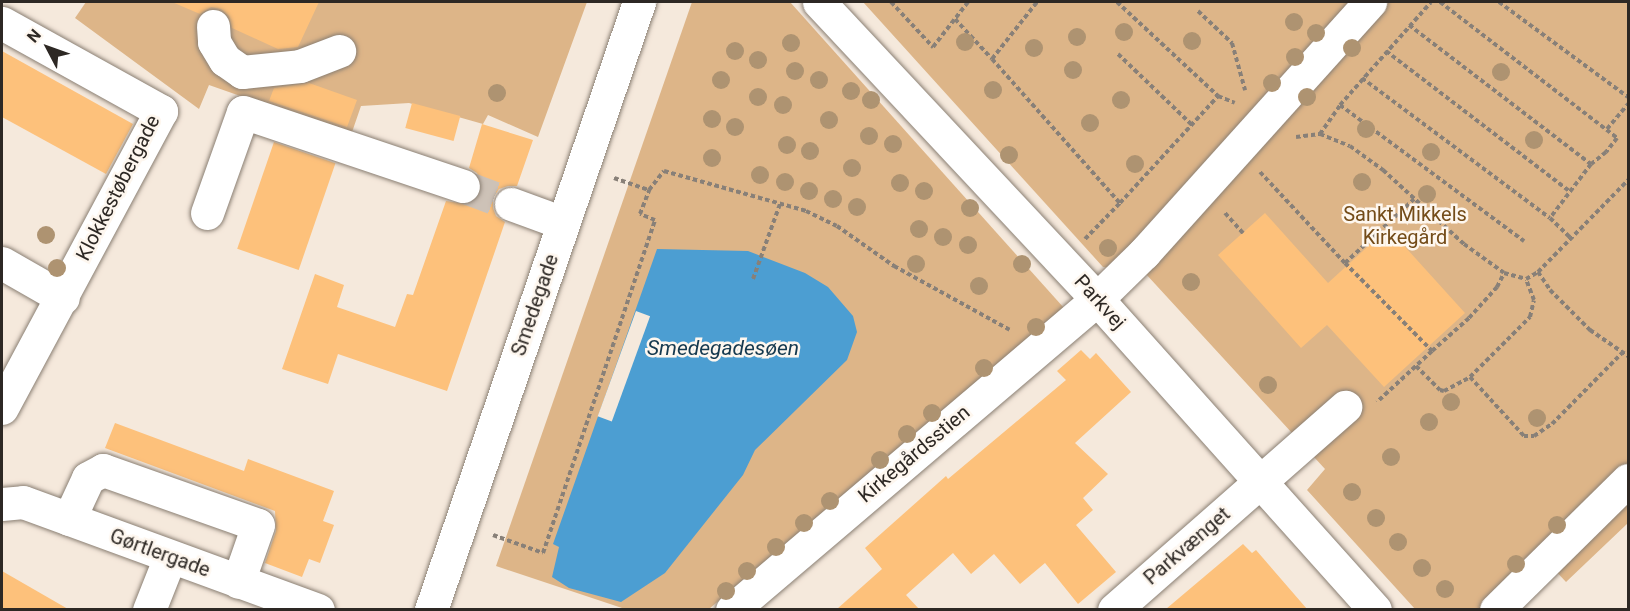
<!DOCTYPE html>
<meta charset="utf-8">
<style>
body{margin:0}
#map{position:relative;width:1630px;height:611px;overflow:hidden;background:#f5e9dc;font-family:Roboto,sans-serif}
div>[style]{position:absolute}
.green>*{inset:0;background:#ddb588}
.water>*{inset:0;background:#4c9ed2}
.pier>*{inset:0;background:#f5e9dc;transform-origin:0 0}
.building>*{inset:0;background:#fdc17b;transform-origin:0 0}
.minor-tunnel>*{height:33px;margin-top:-16.5px;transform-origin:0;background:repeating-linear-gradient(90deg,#cdc2b7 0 33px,transparent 0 49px)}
.path>*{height:4px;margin-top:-2px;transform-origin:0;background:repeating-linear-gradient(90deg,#888078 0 4.5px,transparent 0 7.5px)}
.roads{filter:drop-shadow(0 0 2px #8a7f73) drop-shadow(0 0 2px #8a7f73)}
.minor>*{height:33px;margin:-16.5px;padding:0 16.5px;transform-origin:16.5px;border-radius:16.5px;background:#fff}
.trees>*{width:18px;height:18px;margin:-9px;border-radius:50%;background:#ae9371}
span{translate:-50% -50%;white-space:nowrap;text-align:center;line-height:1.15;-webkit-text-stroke:5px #fef7ef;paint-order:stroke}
.street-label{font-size:20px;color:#2d2824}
.park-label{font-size:20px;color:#744c19}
.water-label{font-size:21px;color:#15394f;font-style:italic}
.frame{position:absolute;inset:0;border:3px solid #2d2824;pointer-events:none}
.north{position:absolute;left:18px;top:18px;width:60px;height:60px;-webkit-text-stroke:4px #fef7ef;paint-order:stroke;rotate:311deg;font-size:16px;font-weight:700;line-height:24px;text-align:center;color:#2d2824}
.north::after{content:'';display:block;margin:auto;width:21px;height:27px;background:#2d2824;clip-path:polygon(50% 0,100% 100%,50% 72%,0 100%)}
</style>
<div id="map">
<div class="green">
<i style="clip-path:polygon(86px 2px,587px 2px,538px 137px,488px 115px,483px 124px,409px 103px,361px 106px,351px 135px,209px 85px,199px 109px,75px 18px)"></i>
<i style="clip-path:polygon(692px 2px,790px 2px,1064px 308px,709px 609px,625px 609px,496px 566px)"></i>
<i style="clip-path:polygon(863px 2px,1628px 2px,1628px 523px,1566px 582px,1553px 568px,1510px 609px,1415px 609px,1307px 490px,1325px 469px,1145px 273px,1103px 267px)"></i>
</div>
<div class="water">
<i style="clip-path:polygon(657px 249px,748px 251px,805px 273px,828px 287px,853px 316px,857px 332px,847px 360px,755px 450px,743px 475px,665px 573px,621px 602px,569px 588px,552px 577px,559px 547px,553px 544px)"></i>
</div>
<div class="pier">
<i style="left:636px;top:311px;width:15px;height:112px;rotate:20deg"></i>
</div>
<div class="building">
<i style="clip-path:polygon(172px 2px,319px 2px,298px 47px,278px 49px,232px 28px,229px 16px,221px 9px,211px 7px,200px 14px)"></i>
<i style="clip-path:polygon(2px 51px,133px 124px,106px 174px,2px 117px)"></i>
<i style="clip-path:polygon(309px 83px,357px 100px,347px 127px,269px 101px,274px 88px)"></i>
<i style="left:412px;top:103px;width:50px;height:26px;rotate:15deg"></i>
<i style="clip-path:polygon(482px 124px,533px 140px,517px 186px,508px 186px,499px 189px,493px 198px,493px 208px,496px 216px,505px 222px,447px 391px,338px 354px,328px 384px,282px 369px,315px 274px,344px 285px,337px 307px,395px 327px,407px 294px,413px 295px,446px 201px,467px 204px,476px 200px,481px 193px,481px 182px,477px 173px,469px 168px)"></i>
<i style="left:274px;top:142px;width:65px;height:113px;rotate:19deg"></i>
<i style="clip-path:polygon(1265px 213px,1328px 283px,1388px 228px,1465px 313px,1384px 387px,1327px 325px,1301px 348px,1218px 255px)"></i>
<i style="clip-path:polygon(1081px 350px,1090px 359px,1096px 353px,1131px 392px,1075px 443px,1108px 474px,1083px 498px,1093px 510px,1076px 525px,1116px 572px,1078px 604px,1045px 563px,1020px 584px,994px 554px,971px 574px,953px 553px,906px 595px,919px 609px,837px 609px,882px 569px,865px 548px,946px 476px,948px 479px,1066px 380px,1057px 371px)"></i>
<i style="clip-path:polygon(115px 423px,244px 471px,248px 459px,334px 491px,323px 521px,334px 525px,320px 563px,309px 559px,302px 577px,265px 563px,276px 531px,275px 511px,105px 448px)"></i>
<i style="clip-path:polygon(1243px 544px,1252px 553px,1256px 550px,1307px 609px,1166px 609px)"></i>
<i style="clip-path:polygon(2px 571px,68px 609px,2px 609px)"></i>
</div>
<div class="minor-tunnel">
<i style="left:463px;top:186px;width:51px;rotate:20.6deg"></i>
</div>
<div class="path">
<i style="left:891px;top:2px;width:62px;rotate:47deg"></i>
<i style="left:933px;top:47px;width:57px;rotate:-52.1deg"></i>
<i style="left:1117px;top:2px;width:138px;rotate:42.9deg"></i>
<i style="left:1440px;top:2px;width:223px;rotate:37.5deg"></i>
<i style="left:1617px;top:138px;width:18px;rotate:128deg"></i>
<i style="left:1606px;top:152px;width:19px;rotate:141deg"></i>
<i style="left:1591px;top:164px;width:68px;rotate:127.2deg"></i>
<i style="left:1499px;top:2px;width:160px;rotate:36.4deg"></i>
<i style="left:1198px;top:11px;width:47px;rotate:43.3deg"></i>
<i style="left:1232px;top:43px;width:49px;rotate:74.5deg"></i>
<i style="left:955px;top:19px;width:54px;rotate:47.2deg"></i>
<i style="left:992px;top:59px;width:73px;rotate:-51.7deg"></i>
<i style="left:1409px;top:25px;width:229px;rotate:37.4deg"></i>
<i style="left:1386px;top:51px;width:230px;rotate:37.4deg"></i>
<i style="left:1118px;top:54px;width:103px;rotate:43.8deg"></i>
<i style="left:992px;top:59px;width:193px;rotate:48.4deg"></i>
<i style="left:1120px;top:203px;width:145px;rotate:-47.5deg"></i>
<i style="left:1218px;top:96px;width:18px;rotate:22deg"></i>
<i style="left:1362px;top:78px;width:234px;rotate:36.7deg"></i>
<i style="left:1550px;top:218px;width:28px;rotate:44deg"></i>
<i style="left:1340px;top:105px;width:229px;rotate:36.5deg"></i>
<i style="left:1607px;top:129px;width:33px;rotate:-50deg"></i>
<i style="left:1320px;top:134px;width:35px;rotate:-55deg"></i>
<i style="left:1340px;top:105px;width:137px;rotate:-48.5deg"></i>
<i style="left:1296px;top:137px;width:24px;rotate:-7deg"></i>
<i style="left:1320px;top:134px;width:32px;rotate:22deg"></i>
<i style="left:1350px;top:146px;width:41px;rotate:36deg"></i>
<i style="left:1383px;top:170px;width:110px;rotate:42.4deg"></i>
<i style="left:1464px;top:244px;width:49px;rotate:35.9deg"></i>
<i style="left:1504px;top:273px;width:23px;rotate:15deg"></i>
<i style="left:1526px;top:279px;width:14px;rotate:-30deg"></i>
<i style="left:1538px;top:272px;width:129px;rotate:-45.6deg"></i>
<i style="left:1260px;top:172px;width:125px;rotate:47deg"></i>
<i style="left:1345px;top:263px;width:124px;rotate:45.3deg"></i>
<i style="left:1432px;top:351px;width:75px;rotate:137.2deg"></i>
<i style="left:614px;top:178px;width:37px;rotate:19deg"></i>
<i style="left:649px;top:190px;width:24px;rotate:-52deg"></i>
<i style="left:664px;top:171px;width:148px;rotate:15.7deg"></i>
<i style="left:806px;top:211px;width:34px;rotate:26deg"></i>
<i style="left:837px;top:226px;width:70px;rotate:35.1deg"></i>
<i style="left:894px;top:266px;width:132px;rotate:28.9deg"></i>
<i style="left:1225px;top:213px;width:27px;rotate:48deg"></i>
<i style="left:1085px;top:239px;width:50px;rotate:-45.8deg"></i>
<i style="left:1345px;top:263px;width:94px;rotate:-42.8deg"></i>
<i style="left:1538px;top:272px;width:22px;rotate:56deg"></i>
<i style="left:1550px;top:290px;width:57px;rotate:45deg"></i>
<i style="left:1590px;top:330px;width:46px;rotate:34.4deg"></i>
<i style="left:753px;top:279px;width:80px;rotate:-70.2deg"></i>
<i style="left:1432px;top:351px;width:50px;rotate:-41.7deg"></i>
<i style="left:1469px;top:318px;width:42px;rotate:-47.9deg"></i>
<i style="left:1497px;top:287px;width:16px;rotate:-63deg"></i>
<i style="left:1416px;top:366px;width:34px;rotate:45deg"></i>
<i style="left:1440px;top:390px;width:4px;rotate:14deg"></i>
<i style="left:1444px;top:391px;width:30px;rotate:-28deg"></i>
<i style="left:1470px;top:377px;width:85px;rotate:-45deg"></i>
<i style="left:1530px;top:317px;width:17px;rotate:-77deg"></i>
<i style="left:1534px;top:300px;width:22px;rotate:-111deg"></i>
<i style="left:1470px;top:377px;width:80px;rotate:47.5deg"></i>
<i style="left:1524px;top:436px;width:10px"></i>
<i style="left:1534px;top:436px;width:22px;rotate:-34deg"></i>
<i style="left:1552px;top:424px;width:103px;rotate:-45.4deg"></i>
<i style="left:493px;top:535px;width:53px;rotate:19.8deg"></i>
<i style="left:543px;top:553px;width:351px;rotate:-71.4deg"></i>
<i style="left:655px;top:220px;width:16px;rotate:-158deg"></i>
<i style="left:640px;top:214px;width:26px;rotate:-69deg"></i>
</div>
<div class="roads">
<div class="minor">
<i style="left:819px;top:2px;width:407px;rotate:46.9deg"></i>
<i style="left:1097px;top:299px;width:417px;rotate:48.2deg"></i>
<i style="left:2px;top:23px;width:182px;rotate:29deg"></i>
<i style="left:161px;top:111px;width:337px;rotate:118.2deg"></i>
<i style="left:213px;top:26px;width:16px;rotate:86deg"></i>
<i style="left:214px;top:42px;width:21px;rotate:59deg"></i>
<i style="left:225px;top:60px;width:21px;rotate:35deg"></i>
<i style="left:242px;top:72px;width:58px;rotate:-5.9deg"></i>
<i style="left:300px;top:66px;width:42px;rotate:-21deg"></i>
<i style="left:511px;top:204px;width:55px;rotate:20.1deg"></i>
<i style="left:207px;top:213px;width:107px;rotate:-70.4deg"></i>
<i style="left:243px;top:112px;width:232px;rotate:18.6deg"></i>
<i style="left:2px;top:263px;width:70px;rotate:29.8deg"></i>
<i style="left:2px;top:504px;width:21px;rotate:-5deg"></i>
<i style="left:23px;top:502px;width:314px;rotate:20.1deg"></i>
<i style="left:69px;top:519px;width:45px;rotate:-65.1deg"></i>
<i style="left:88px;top:478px;width:17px;rotate:-28deg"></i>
<i style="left:103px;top:470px;width:164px;rotate:19.5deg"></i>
<i style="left:258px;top:525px;width:60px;rotate:109.3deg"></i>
<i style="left:149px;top:610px;width:57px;rotate:-68.4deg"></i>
<i style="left:431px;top:610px;width:643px;rotate:-71.11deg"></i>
<i style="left:732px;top:610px;width:480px;rotate:-40.4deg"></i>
<i style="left:1097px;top:299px;width:66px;rotate:-44.4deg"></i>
<i style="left:1144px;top:253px;width:338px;rotate:-48deg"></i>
<i style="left:1114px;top:610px;width:308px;rotate:-41.3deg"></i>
<i style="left:1496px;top:610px;width:185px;rotate:-44.6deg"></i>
</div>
</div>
<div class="trees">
<i style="left:1294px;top:22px"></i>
<i style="left:1124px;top:32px"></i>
<i style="left:1316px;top:33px"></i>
<i style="left:1077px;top:37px"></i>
<i style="left:1192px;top:41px"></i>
<i style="left:965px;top:42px"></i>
<i style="left:791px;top:43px"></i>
<i style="left:1034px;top:48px"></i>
<i style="left:1352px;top:48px"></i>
<i style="left:735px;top:51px"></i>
<i style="left:1295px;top:57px"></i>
<i style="left:758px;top:60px"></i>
<i style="left:1073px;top:70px"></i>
<i style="left:795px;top:71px"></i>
<i style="left:1501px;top:72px"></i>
<i style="left:721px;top:80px"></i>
<i style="left:819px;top:80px"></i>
<i style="left:1272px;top:83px"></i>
<i style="left:993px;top:90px"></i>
<i style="left:851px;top:91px"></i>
<i style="left:497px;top:93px"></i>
<i style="left:758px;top:97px"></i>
<i style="left:1307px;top:97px"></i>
<i style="left:871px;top:100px"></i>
<i style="left:1121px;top:100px"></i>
<i style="left:783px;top:105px"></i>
<i style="left:712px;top:119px"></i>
<i style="left:829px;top:120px"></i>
<i style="left:1090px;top:123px"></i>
<i style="left:735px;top:127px"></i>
<i style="left:1366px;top:129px"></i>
<i style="left:869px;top:136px"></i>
<i style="left:1534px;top:140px"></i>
<i style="left:893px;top:144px"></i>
<i style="left:787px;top:145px"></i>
<i style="left:810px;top:151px"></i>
<i style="left:1431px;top:152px"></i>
<i style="left:1009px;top:155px"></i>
<i style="left:712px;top:158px"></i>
<i style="left:1135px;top:164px"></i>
<i style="left:852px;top:168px"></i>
<i style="left:760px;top:175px"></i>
<i style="left:785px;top:182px"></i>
<i style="left:1362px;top:182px"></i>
<i style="left:900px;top:183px"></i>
<i style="left:809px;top:191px"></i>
<i style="left:924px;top:191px"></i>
<i style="left:1427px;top:194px"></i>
<i style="left:833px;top:199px"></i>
<i style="left:857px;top:207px"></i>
<i style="left:970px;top:208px"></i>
<i style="left:919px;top:229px"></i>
<i style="left:46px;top:235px"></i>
<i style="left:943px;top:237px"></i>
<i style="left:968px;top:245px"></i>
<i style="left:1108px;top:248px"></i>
<i style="left:916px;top:264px"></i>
<i style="left:1022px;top:264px"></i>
<i style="left:57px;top:268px"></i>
<i style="left:1191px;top:282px"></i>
<i style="left:979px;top:286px"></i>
<i style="left:1036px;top:327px"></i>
<i style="left:984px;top:368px"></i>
<i style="left:1268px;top:385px"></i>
<i style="left:1451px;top:402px"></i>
<i style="left:932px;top:413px"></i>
<i style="left:1537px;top:418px"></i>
<i style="left:1429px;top:422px"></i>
<i style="left:907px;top:434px"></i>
<i style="left:1391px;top:457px"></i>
<i style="left:880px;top:460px"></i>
<i style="left:1352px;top:492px"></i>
<i style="left:830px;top:501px"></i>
<i style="left:1376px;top:518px"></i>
<i style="left:804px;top:523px"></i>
<i style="left:1557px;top:525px"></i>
<i style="left:1398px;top:542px"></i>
<i style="left:776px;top:547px"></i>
<i style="left:1516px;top:564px"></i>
<i style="left:1422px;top:568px"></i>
<i style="left:747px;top:571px"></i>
<i style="left:1445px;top:589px"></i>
<i style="left:726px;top:591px"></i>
</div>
<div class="street-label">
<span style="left:118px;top:188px;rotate:-63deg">Klokkestøbergade</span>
<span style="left:1100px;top:302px;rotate:48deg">Parkvej</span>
<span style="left:535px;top:305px;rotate:-71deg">Smedegade</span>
<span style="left:914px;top:454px;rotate:-40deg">Kirkegårdsstien</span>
<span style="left:1187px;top:546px;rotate:-41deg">Parkvænget</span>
<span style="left:160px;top:553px;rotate:20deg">Gørtlergade</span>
</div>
<div class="park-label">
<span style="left:1405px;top:226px">Sankt Mikkels<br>Kirkegård</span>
</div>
<div class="water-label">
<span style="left:723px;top:348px">Smedegadesøen</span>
</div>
<div class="frame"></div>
<div class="north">N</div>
</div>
